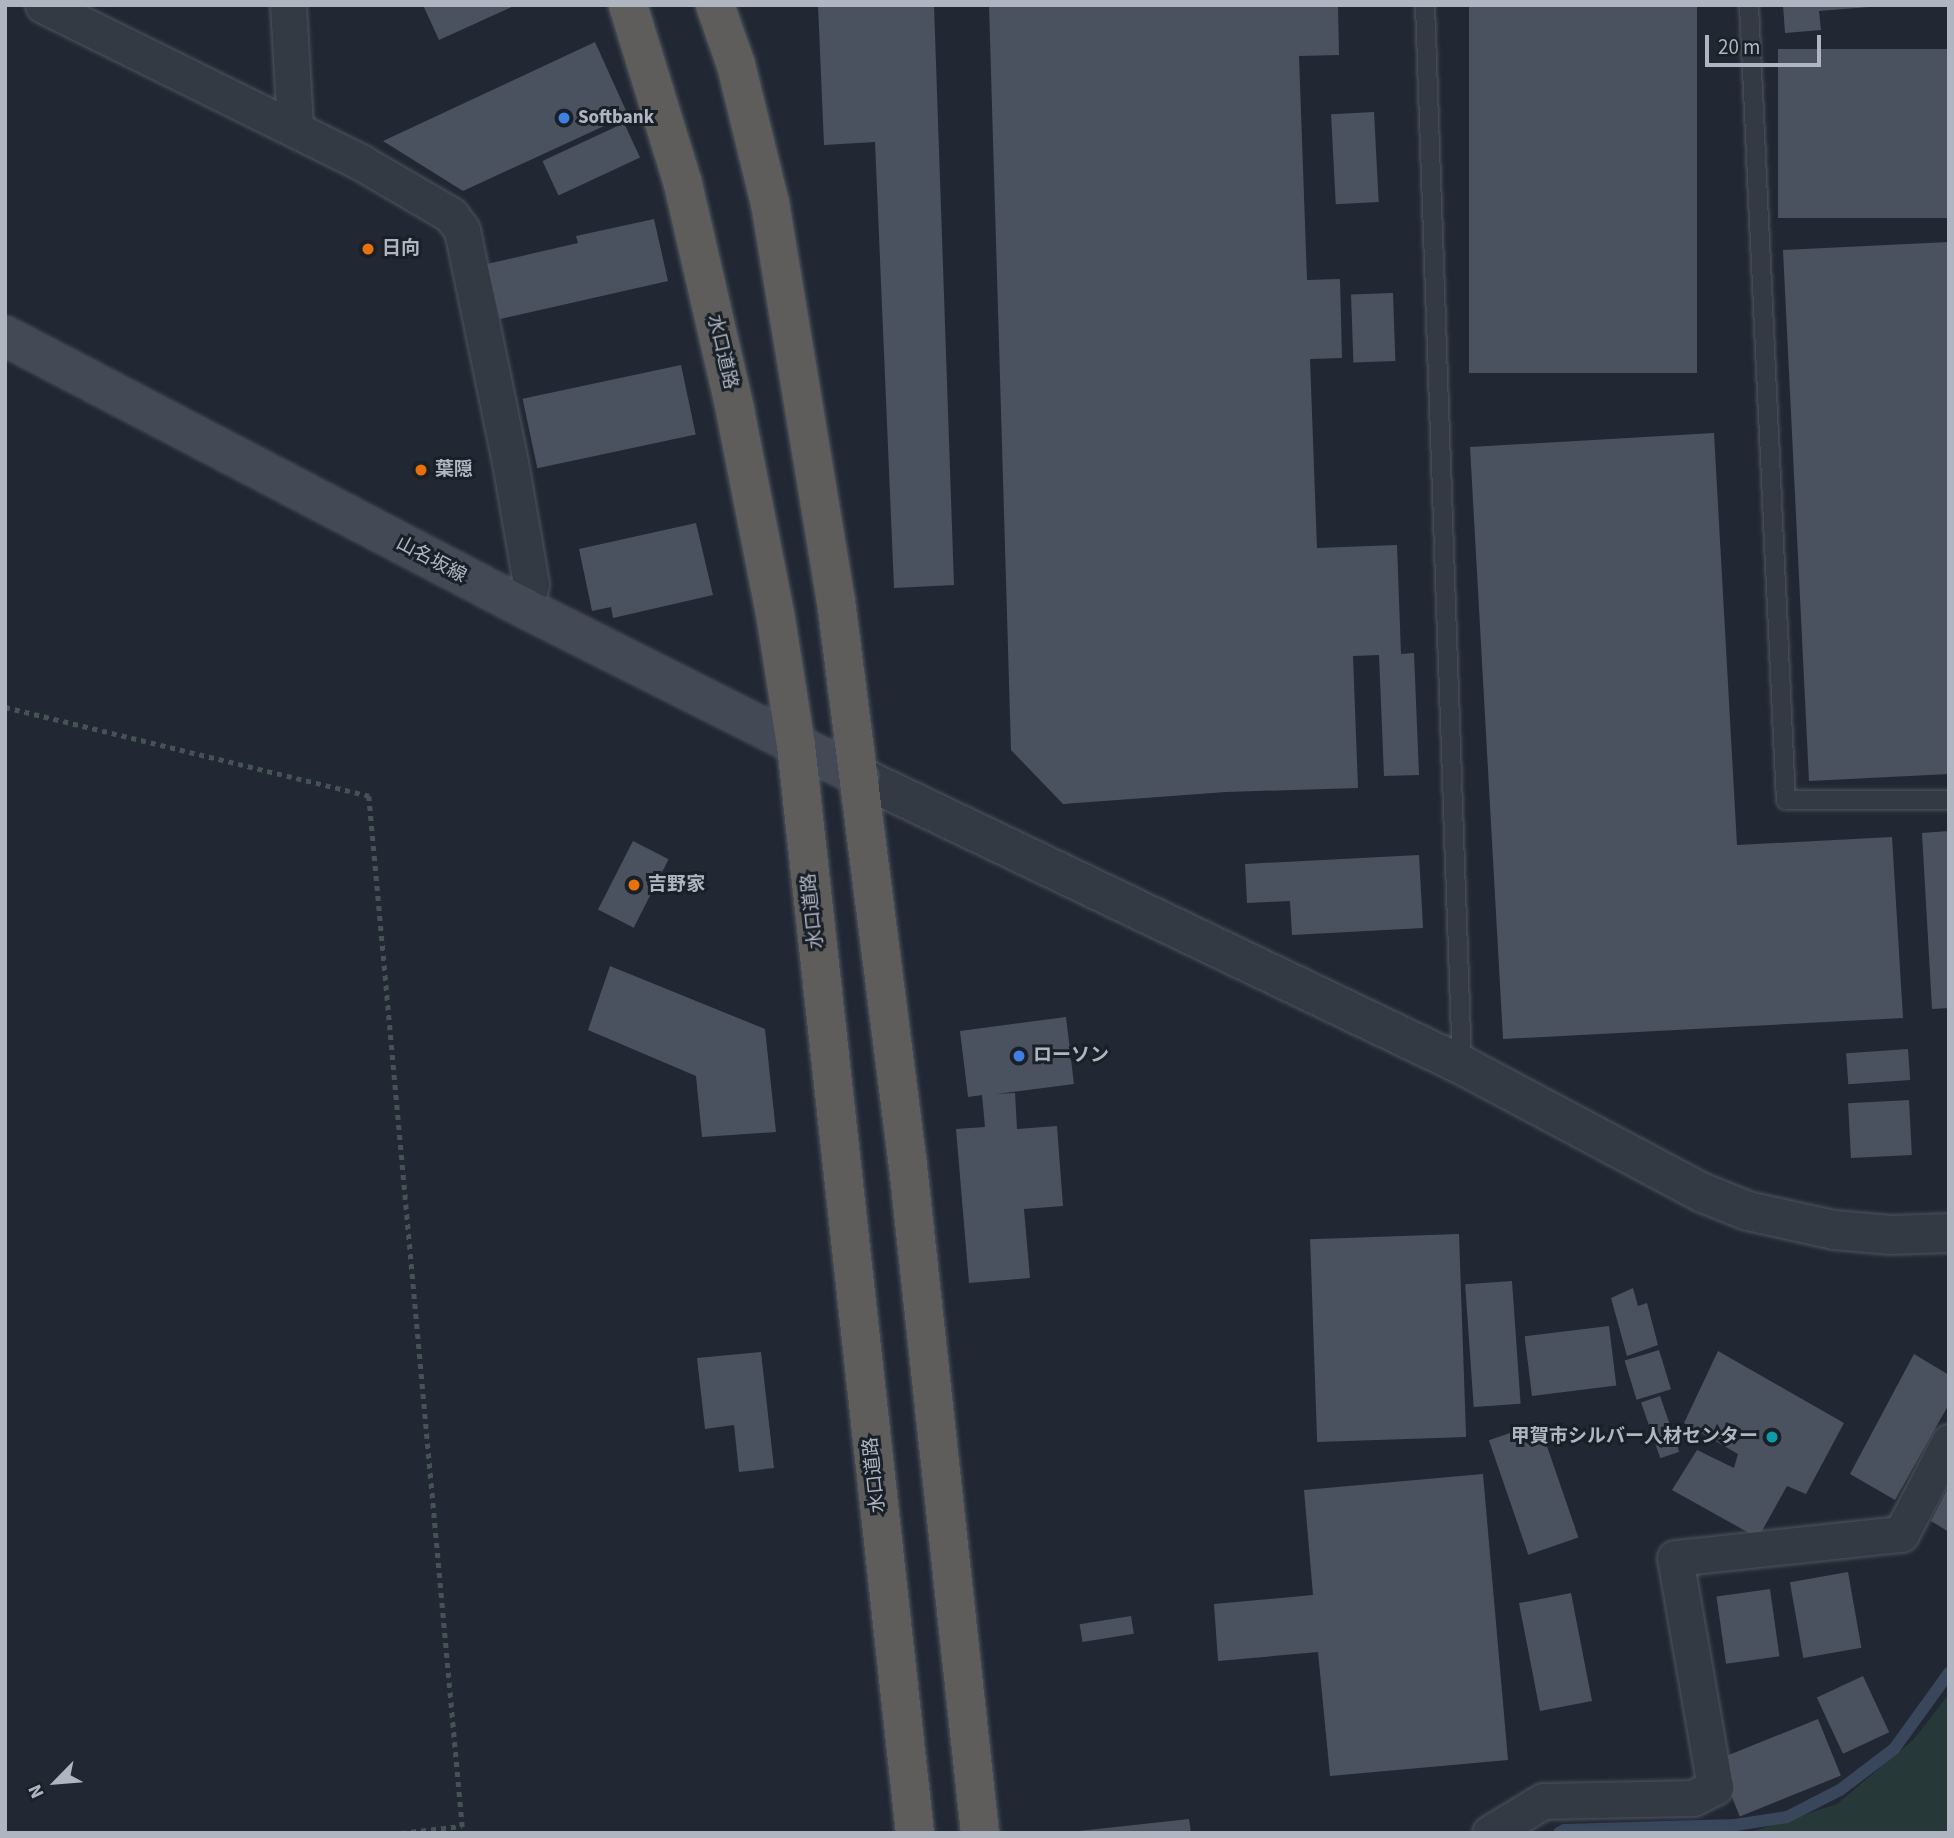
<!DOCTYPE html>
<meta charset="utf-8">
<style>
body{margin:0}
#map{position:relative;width:1954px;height:1838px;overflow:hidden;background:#212833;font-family:"Source Sans 3","Noto Sans JP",sans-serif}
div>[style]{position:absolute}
.green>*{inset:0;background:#273838}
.stream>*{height:12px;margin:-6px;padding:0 6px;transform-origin:6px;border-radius:6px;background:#39465b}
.building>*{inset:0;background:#4a525f;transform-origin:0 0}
.path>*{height:4.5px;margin-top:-2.25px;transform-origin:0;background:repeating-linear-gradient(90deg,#455356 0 5px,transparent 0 10px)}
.roads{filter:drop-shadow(0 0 2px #4f555f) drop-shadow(0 0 2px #4f555f)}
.service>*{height:18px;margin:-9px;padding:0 9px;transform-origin:9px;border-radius:9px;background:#343a44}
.minor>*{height:35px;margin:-17.5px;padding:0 17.5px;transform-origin:17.5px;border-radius:17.5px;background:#343a44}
.tertiary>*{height:38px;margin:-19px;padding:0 19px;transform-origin:19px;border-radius:19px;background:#343a44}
.secondary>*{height:38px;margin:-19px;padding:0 19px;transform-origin:19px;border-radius:19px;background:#434a56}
.trunk>*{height:38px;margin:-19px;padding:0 19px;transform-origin:19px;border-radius:19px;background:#5e5d5b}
.dots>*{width:19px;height:19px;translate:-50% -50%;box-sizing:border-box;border:4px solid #1a2028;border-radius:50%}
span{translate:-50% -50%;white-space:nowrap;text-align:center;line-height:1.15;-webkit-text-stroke:6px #1a2028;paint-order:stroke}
.poi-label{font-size:19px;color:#afb5c1;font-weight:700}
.left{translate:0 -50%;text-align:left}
.right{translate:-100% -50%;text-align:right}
.street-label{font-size:19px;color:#afb5c1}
.frame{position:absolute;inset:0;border:7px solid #afb5c1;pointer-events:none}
.north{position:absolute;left:21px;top:1747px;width:70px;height:70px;-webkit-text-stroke:5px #1a2028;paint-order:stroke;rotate:245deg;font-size:19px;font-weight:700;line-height:28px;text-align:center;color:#afb5c1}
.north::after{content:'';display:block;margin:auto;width:24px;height:32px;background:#afb5c1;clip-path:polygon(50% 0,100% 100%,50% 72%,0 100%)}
.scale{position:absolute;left:1705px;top:35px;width:116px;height:32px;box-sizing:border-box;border:4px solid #afb5c1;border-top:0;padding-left:9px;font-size:21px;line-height:24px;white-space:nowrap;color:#afb5c1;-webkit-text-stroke:5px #1a2028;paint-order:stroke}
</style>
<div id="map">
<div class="green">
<i style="clip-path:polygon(1949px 1694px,1949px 1833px,1748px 1833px,1837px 1804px,1914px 1739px)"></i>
</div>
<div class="stream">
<i style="left:1559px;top:1833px;width:6px;rotate:-31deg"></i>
<i style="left:1564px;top:1830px;width:171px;rotate:-1.7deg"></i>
<i style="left:1735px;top:1825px;width:53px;rotate:-8.7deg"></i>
<i style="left:1787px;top:1817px;width:59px;rotate:-27deg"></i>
<i style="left:1840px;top:1790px;width:68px;rotate:-37.2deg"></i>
<i style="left:1894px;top:1749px;width:94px;rotate:-54.1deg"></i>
</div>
<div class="building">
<i style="clip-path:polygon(423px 5px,516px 5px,439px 40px)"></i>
<i style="clip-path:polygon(818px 5px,934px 5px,954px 585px,894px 588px,875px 142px,824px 145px)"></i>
<i style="clip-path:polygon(989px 5px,1338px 5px,1339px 55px,1299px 56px,1307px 280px,1340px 279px,1342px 358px,1310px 359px,1317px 548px,1397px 545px,1401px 654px,1414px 653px,1419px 775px,1384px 776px,1379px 655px,1353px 656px,1358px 788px,1226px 792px,1063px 804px,1011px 750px)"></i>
<i style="left:1469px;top:5px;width:228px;height:368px"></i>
<i style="clip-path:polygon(1783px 5px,1869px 5px,1869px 7px,1819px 11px,1821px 30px,1785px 33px)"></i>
<i style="clip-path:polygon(595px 42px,628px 115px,463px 191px,383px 141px)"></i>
<i style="left:1949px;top:49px;width:169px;height:171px;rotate:90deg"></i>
<i style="left:1374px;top:112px;width:90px;height:43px;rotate:87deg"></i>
<i style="left:624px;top:123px;width:38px;height:90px;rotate:65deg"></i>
<i style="clip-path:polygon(654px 219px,668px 281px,500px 319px,487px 264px,578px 243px,576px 236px)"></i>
<i style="clip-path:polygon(1949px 242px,1949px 774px,1809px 781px,1783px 250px)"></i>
<i style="left:1393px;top:293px;width:68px;height:42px;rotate:88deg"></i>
<i style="left:681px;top:365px;width:71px;height:162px;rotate:78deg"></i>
<i style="clip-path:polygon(1714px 433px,1737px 845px,1892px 837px,1903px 1018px,1503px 1039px,1470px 447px)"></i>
<i style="clip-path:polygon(696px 523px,713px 595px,613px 618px,611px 607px,592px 611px,579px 549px)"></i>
<i style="clip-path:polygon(1949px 831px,1949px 1008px,1932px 1009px,1922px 833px)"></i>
<i style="left:633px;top:841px;width:40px;height:77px;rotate:27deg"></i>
<i style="clip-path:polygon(1419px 855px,1423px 928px,1292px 935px,1290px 901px,1247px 903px,1245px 864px)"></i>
<i style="clip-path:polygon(610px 966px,765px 1029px,776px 1132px,702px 1137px,696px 1076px,588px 1030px)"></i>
<i style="clip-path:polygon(1066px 1017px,1074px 1084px,996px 1094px,1015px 1093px,1017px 1129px,1057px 1126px,1063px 1206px,1024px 1209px,1030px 1278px,969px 1283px,956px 1129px,985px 1127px,982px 1095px,968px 1097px,960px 1031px)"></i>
<i style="left:1908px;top:1049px;width:31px;height:62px;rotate:86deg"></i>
<i style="left:1909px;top:1100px;width:55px;height:61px;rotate:87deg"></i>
<i style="left:1459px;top:1234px;width:203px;height:149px;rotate:88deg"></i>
<i style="left:1512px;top:1281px;width:123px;height:47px;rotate:86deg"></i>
<i style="clip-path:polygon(1633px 1288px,1638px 1306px,1647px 1303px,1658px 1345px,1627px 1356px,1611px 1298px)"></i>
<i style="left:1609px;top:1326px;width:60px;height:85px;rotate:83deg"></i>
<i style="left:1659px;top:1350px;width:41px;height:36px;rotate:73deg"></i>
<i style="clip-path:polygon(1718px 1351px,1844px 1423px,1806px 1494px,1787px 1486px,1758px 1538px,1672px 1490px,1697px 1450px,1734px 1468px,1738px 1454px,1684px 1423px)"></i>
<i style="clip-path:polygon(761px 1352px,774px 1468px,739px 1472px,734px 1425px,705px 1429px,697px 1358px)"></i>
<i style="clip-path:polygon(1914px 1354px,1949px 1375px,1949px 1404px,1895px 1500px,1850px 1474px)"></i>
<i style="left:1660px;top:1396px;width:59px;height:20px;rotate:71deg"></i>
<i style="left:1539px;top:1423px;width:121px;height:53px;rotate:71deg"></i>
<i style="clip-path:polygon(1483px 1474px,1508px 1760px,1330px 1776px,1318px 1652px,1218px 1661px,1214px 1604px,1313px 1595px,1304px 1490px)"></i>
<i style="clip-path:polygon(1949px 1486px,1949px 1532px,1931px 1521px)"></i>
<i style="left:1848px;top:1572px;width:77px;height:59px;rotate:80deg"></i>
<i style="left:1770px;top:1589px;width:68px;height:54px;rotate:82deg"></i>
<i style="left:1571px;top:1593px;width:110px;height:53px;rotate:79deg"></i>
<i style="left:1131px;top:1616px;width:18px;height:52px;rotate:81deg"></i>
<i style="left:1863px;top:1676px;width:62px;height:51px;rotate:65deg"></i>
<i style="left:1818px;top:1719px;width:61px;height:109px;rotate:68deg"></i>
<i style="clip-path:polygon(1189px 1819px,1191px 1833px,1079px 1833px,1079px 1831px)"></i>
</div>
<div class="path">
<i style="left:5px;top:707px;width:375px;rotate:13.7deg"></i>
<i style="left:369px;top:796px;width:1041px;rotate:84.82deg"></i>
<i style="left:401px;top:1833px;width:61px;rotate:-6.5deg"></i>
</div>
<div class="roads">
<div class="service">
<i style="left:1425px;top:5px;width:1061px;rotate:88deg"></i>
<i style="left:1749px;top:5px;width:796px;rotate:87.34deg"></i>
<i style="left:1786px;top:800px;width:163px"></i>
</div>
<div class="minor">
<i style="left:43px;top:5px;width:356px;rotate:26.3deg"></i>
<i style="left:362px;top:163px;width:103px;rotate:30.3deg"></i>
<i style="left:451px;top:215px;width:19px;rotate:54deg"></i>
<i style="left:462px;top:230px;width:237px;rotate:78.3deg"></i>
<i style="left:510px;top:462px;width:124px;rotate:80.2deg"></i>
<i style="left:531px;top:584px;width:25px;rotate:104deg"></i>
<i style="left:288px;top:5px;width:123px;rotate:86.7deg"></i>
<i style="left:1490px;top:1833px;width:62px;rotate:-31.1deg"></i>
<i style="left:1543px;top:1801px;width:150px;rotate:-1.1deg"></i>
<i style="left:1693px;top:1798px;width:25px;rotate:-27deg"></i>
<i style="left:1715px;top:1787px;width:232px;rotate:-99.9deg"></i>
<i style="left:1675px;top:1558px;width:227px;rotate:-6.1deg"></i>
<i style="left:1901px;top:1534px;width:104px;rotate:-62.4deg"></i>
</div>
<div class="tertiary">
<i style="left:861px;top:777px;width:666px;rotate:25.6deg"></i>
<i style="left:1462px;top:1065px;width:273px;rotate:28deg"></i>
<i style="left:1703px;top:1193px;width:48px;rotate:21.8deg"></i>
<i style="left:1748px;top:1211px;width:88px;rotate:12.5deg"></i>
<i style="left:1834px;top:1230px;width:57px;rotate:5deg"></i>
<i style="left:1891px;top:1235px;width:58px;rotate:-2deg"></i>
</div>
<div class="secondary">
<i style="left:5px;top:336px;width:587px;rotate:27.61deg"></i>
<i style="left:525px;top:608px;width:376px;rotate:26.7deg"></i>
</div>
<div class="trunk">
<i style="left:628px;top:5px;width:187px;rotate:72.9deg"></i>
<i style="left:683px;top:184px;width:232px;rotate:77deg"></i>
<i style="left:735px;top:410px;width:207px;rotate:78.9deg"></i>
<i style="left:775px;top:613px;width:134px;rotate:81deg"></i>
<i style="left:796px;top:745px;width:1094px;rotate:83.76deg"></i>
<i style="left:715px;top:5px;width:64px;rotate:70.7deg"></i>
<i style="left:736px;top:65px;width:142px;rotate:76.2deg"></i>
<i style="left:770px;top:203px;width:403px;rotate:80.6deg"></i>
<i style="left:836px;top:601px;width:570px;rotate:82.74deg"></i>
<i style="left:908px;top:1166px;width:671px;rotate:83.84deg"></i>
</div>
</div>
<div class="dots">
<i style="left:564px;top:118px;background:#3f7fe0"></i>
<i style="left:368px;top:249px;background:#e8710a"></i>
<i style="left:421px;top:470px;background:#e8710a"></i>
<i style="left:634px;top:885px;background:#e8710a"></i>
<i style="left:1019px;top:1056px;background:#3f7fe0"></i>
<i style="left:1772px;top:1437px;background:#0f9aa8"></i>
</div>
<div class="poi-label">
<span class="left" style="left:578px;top:118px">Softbank</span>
<span class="left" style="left:382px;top:249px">日向</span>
<span class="left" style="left:435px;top:470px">葉隠</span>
<span class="left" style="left:648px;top:885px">吉野家</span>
<span class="left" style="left:1033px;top:1056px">ローソン</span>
<span class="right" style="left:1758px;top:1437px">甲賀市シルバー人材センター</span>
</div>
<div class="street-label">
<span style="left:722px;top:352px;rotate:77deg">水口道路</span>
<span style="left:431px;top:560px;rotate:28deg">山名坂線</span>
<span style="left:813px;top:911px;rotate:-96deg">水口道路</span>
<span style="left:875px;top:1475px;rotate:-96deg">水口道路</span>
</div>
<div class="frame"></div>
<div class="north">N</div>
<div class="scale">20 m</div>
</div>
